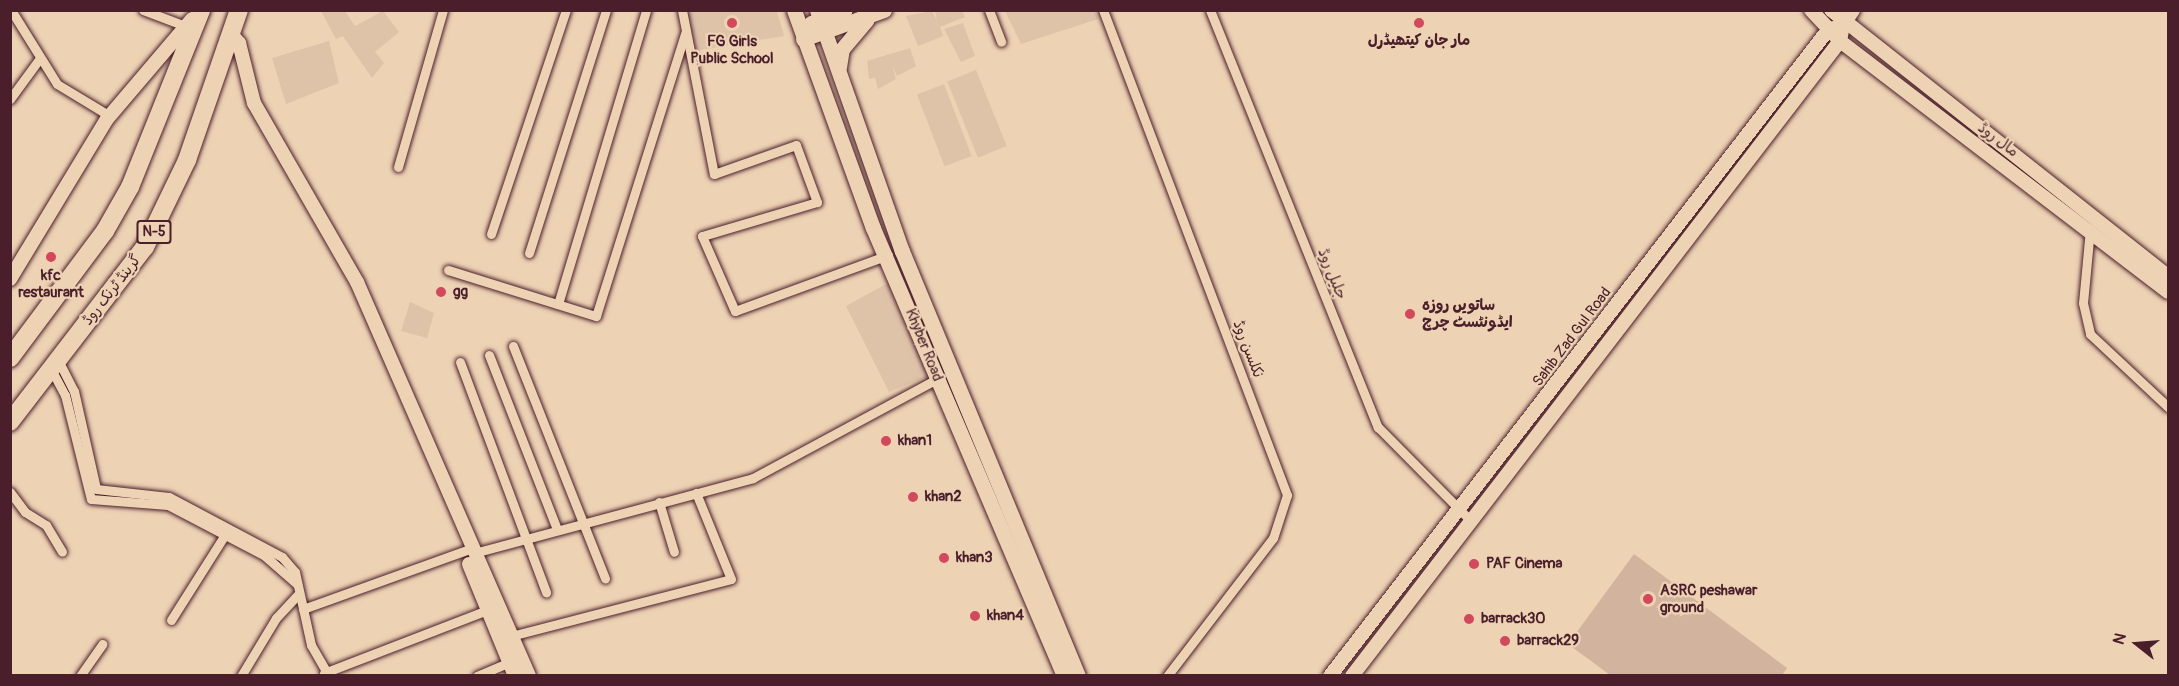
<!DOCTYPE html>
<meta charset="utf-8">
<style>
body{margin:0}
#map{position:relative;width:2179px;height:686px;overflow:hidden;background:#edd2b4;font-family:Pangolin,"Playpen Sans Arabic",sans-serif}
div>[style]{position:absolute}
.built>*{inset:0;background:#dfc3a9;transform-origin:0 0}
.green>*{inset:0;background:#d2b49e}
.roads{filter:drop-shadow(0 0 2px #4a1f2b) drop-shadow(0 0 2px #4a1f2b)}
.street>*{height:9px;margin:-4.5px;padding:0 4.5px;transform-origin:4.5px;border-radius:4.5px;background:#edd2b4}
.secondary>*{height:14px;margin:-7px;padding:0 7px;transform-origin:7px;border-radius:7px;background:#edd2b4}
.primary>*{height:15px;margin:-7.5px;padding:0 7.5px;transform-origin:7.5px;border-radius:7.5px;background:#edd2b4}
.highway>*{height:18px;margin:-9px;padding:0 9px;transform-origin:9px;border-radius:9px;background:#edd2b4}
.dots>*{width:16px;height:16px;translate:-50% -50%;box-sizing:border-box;border:3px solid #edd2b4;border-radius:50%}
span{translate:-50% -50%;white-space:nowrap;text-align:center;line-height:1.15;-webkit-text-stroke:4.5px #edd2b4;paint-order:stroke}
.shield-label span{padding:2px 4px;background:#edd2b4;border:2px solid;border-radius:4px;-webkit-text-stroke-width:0}
.shield-label{font-size:14px;color:#4a1f2b;font-weight:700}
.poi-label{font-size:15px;color:#4a1f2b;font-weight:700}
.left{translate:0 -50%;text-align:left}
.street-label{font-size:15px;color:#4a1f2b}
.frame{position:absolute;inset:0;border:12px solid #4a1f2b;pointer-events:none}
.north{position:absolute;left:2107px;top:614px;width:60px;height:60px;-webkit-text-stroke:4px #edd2b4;paint-order:stroke;rotate:287deg;font-size:16px;font-weight:700;line-height:24px;text-align:center;color:#4a1f2b}
.north::after{content:'';display:block;margin:auto;width:21px;height:27px;background:#4a1f2b;clip-path:polygon(50% 0,100% 100%,50% 72%,0 100%)}
</style>
<div id="map">
<div class="built">
<i style="clip-path:polygon(962px 10px,965px 17px,940px 27px,943px 36px,918px 46px,906px 16px,932px 11px,937px 21px,935px 11px)"></i>
<i style="clip-path:polygon(321px 11px,345px 11px,355px 26px,383px 11px,399px 32px,375px 52px,384px 63px,372px 78px,343px 36px,336px 39px)"></i>
<i style="clip-path:polygon(681px 11px,777px 11px,784px 36px,689px 52px)"></i>
<i style="clip-path:polygon(1005px 11px,1095px 11px,1098px 19px,1021px 44px)"></i>
<i style="clip-path:polygon(963px 23px,975px 56px,961px 62px,944px 29px)"></i>
<i style="clip-path:polygon(329px 41px,339px 83px,286px 104px,272px 58px)"></i>
<i style="clip-path:polygon(910px 48px,916px 66px,897px 76px,892px 65px,896px 79px,878px 89px,875px 78px,869px 79px,867px 61px)"></i>
<i style="left:976px;top:70px;width:82px;height:31px;rotate:68deg"></i>
<i style="left:944px;top:84px;width:77px;height:29px;rotate:69deg"></i>
<i style="clip-path:polygon(888px 283px,928px 376px,889px 392px,846px 306px)"></i>
<i style="clip-path:polygon(410px 302px,434px 313px,427px 338px,401px 331px)"></i>
</div>
<div class="green">
<i style="clip-path:polygon(1634px 554px,1787px 668px,1782px 675px,1610px 675px,1568px 644px)"></i>
</div>
<div class="roads">
<div class="street">
<i style="left:11px;top:10px;width:87px;rotate:58.1deg"></i>
<i style="left:57px;top:84px;width:62px;rotate:31.1deg"></i>
<i style="left:143px;top:10px;width:48px;rotate:20.7deg"></i>
<i style="left:682px;top:10px;width:167px;rotate:79deg"></i>
<i style="left:714px;top:174px;width:87px;rotate:-19.5deg"></i>
<i style="left:796px;top:145px;width:61px;rotate:69.8deg"></i>
<i style="left:817px;top:202px;width:120px;rotate:163.5deg"></i>
<i style="left:702px;top:236px;width:82px;rotate:66.3deg"></i>
<i style="left:735px;top:311px;width:163px;rotate:-20.1deg"></i>
<i style="left:989px;top:10px;width:34px;rotate:69deg"></i>
<i style="left:1103px;top:10px;width:519px;rotate:69.22deg"></i>
<i style="left:1287px;top:495px;width:45px;rotate:108deg"></i>
<i style="left:1273px;top:538px;width:174px;rotate:127.5deg"></i>
<i style="left:1210px;top:10px;width:450px;rotate:68.1deg"></i>
<i style="left:1378px;top:427px;width:131px;rotate:45.3deg"></i>
<i style="left:10px;top:99px;width:51px;rotate:-53.8deg"></i>
<i style="left:398px;top:167px;width:163px;rotate:-74deg"></i>
<i style="left:2090px;top:229px;width:74px;rotate:95.4deg"></i>
<i style="left:2083px;top:303px;width:32px;rotate:77deg"></i>
<i style="left:2090px;top:334px;width:107px;rotate:43.1deg"></i>
<i style="left:491px;top:234px;width:236px;rotate:-71.5deg"></i>
<i style="left:529px;top:253px;width:255px;rotate:-72.4deg"></i>
<i style="left:448px;top:270px;width:155px;rotate:17.3deg"></i>
<i style="left:596px;top:316px;width:297px;rotate:-72.5deg"></i>
<i style="left:558px;top:304px;width:307px;rotate:-73.3deg"></i>
<i style="left:513px;top:346px;width:250px;rotate:68.4deg"></i>
<i style="left:489px;top:355px;width:187px;rotate:68.7deg"></i>
<i style="left:58px;top:360px;width:35px;rotate:63deg"></i>
<i style="left:74px;top:391px;width:100px;rotate:77.3deg"></i>
<i style="left:96px;top:489px;width:73px;rotate:6.3deg"></i>
<i style="left:169px;top:497px;width:128px;rotate:28deg"></i>
<i style="left:282px;top:557px;width:20px;rotate:49deg"></i>
<i style="left:295px;top:572px;width:75px;rotate:77.6deg"></i>
<i style="left:311px;top:645px;width:36px;rotate:60deg"></i>
<i style="left:460px;top:362px;width:246px;rotate:69.5deg"></i>
<i style="left:51px;top:369px;width:30px;rotate:62deg"></i>
<i style="left:65px;top:395px;width:107px;rotate:76deg"></i>
<i style="left:91px;top:499px;width:77px;rotate:4.5deg"></i>
<i style="left:168px;top:505px;width:110px;rotate:27.7deg"></i>
<i style="left:265px;top:556px;width:43px;rotate:41.2deg"></i>
<i style="left:10px;top:492px;width:25px;rotate:53deg"></i>
<i style="left:25px;top:512px;width:25px;rotate:32deg"></i>
<i style="left:46px;top:525px;width:31px;rotate:59deg"></i>
<i style="left:659px;top:502px;width:52px;rotate:73.3deg"></i>
<i style="left:474px;top:553px;width:289px;rotate:-15deg"></i>
<i style="left:753px;top:478px;width:209px;rotate:-28.3deg"></i>
<i style="left:303px;top:609px;width:180px;rotate:-19.8deg"></i>
<i style="left:171px;top:620px;width:107px;rotate:-57.7deg"></i>
<i style="left:511px;top:636px;width:227px;rotate:-14.5deg"></i>
<i style="left:731px;top:579px;width:93px;rotate:-112.1deg"></i>
<i style="left:324px;top:673px;width:175px;rotate:-21.1deg"></i>
<i style="left:80px;top:676px;width:39px;rotate:-55deg"></i>
<i style="left:241px;top:676px;width:68px;rotate:-58.9deg"></i>
<i style="left:276px;top:618px;width:34px;rotate:-47deg"></i>
<i style="left:477px;top:676px;width:36px;rotate:-23deg"></i>
</div>
<div class="secondary">
<i style="left:1811px;top:10px;width:42px;rotate:46.9deg"></i>
<i style="left:1840px;top:41px;width:413px;rotate:37.4deg"></i>
<i style="left:1831px;top:10px;width:429px;rotate:38.3deg"></i>
<i style="left:232px;top:35px;width:11px;rotate:49deg"></i>
<i style="left:239px;top:43px;width:62px;rotate:76deg"></i>
<i style="left:254px;top:103px;width:207px;rotate:60.1deg"></i>
<i style="left:357px;top:282px;width:430px;rotate:66.4deg"></i>
<i style="left:10px;top:279px;width:187px;rotate:-58.8deg"></i>
<i style="left:107px;top:119px;width:131px;rotate:-49.6deg"></i>
<i style="left:469px;top:564px;width:121px;rotate:67.7deg"></i>
<i style="left:1330px;top:676px;width:816px;rotate:-52.37deg"></i>
<i style="left:1828px;top:30px;width:16px;rotate:-18deg"></i>
<i style="left:1352px;top:676px;width:801px;rotate:-52.46deg"></i>
<i style="left:1840px;top:41px;width:16px;rotate:-79deg"></i>
<i style="left:1843px;top:25px;width:18px;rotate:-56deg"></i>
</div>
<div class="primary">
<i style="left:794px;top:10px;width:232px;rotate:70.1deg"></i>
<i style="left:873px;top:228px;width:487px;rotate:66.9deg"></i>
<i style="left:817px;top:10px;width:256px;rotate:70.6deg"></i>
<i style="left:902px;top:251px;width:460px;rotate:67.5deg"></i>
<i style="left:811px;top:23px;width:36px;rotate:-21deg"></i>
<i style="left:803px;top:39px;width:86px;rotate:-19.7deg"></i>
<i style="left:839px;top:67px;width:18px;rotate:-81deg"></i>
<i style="left:842px;top:49px;width:38px;rotate:-50deg"></i>
</div>
<div class="highway">
<i style="left:10px;top:358px;width:159px;rotate:-53.2deg"></i>
<i style="left:105px;top:231px;width:51px;rotate:-60.4deg"></i>
<i style="left:130px;top:187px;width:191px;rotate:-68.1deg"></i>
<i style="left:10px;top:422px;width:221px;rotate:-52.4deg"></i>
<i style="left:145px;top:247px;width:97px;rotate:-64.2deg"></i>
<i style="left:187px;top:160px;width:159px;rotate:-70.9deg"></i>
</div>
</div>
<div class="dots">
<i style="left:732px;top:23px;background:#d1495b"></i>
<i style="left:1419px;top:23px;background:#d1495b"></i>
<i style="left:51px;top:257px;background:#d1495b"></i>
<i style="left:441px;top:292px;background:#d1495b"></i>
<i style="left:1410px;top:314px;background:#d1495b"></i>
<i style="left:886px;top:441px;background:#d1495b"></i>
<i style="left:913px;top:497px;background:#d1495b"></i>
<i style="left:944px;top:558px;background:#d1495b"></i>
<i style="left:1474px;top:564px;background:#d1495b"></i>
<i style="left:1648px;top:599px;background:#d1495b"></i>
<i style="left:975px;top:616px;background:#d1495b"></i>
<i style="left:1469px;top:619px;background:#d1495b"></i>
<i style="left:1505px;top:641px;background:#d1495b"></i>
</div>
<div class="shield-label">
<span style="left:154px;top:232px">N-5</span>
</div>
<div class="poi-label">
<span style="left:732px;top:50px">FG Girls<br>Public School</span>
<span style="left:1419px;top:41px">مار جان کیتھیڈرل</span>
<span style="left:51px;top:284px">kfc<br>restaurant</span>
<span class="left" style="left:453px;top:292px">gg</span>
<span class="left" style="left:1422px;top:314px">ساتویں روزہ<br>ایڈونٹسٹ چرچ</span>
<span class="left" style="left:898px;top:441px">khan1</span>
<span class="left" style="left:925px;top:497px">khan2</span>
<span class="left" style="left:956px;top:558px">khan3</span>
<span class="left" style="left:1486px;top:564px">PAF Cinema</span>
<span class="left" style="left:1660px;top:599px">ASRC peshawar<br>ground</span>
<span class="left" style="left:987px;top:616px">khan4</span>
<span class="left" style="left:1481px;top:619px">barrack30</span>
<span class="left" style="left:1517px;top:641px">barrack29</span>
</div>
<div class="street-label">
<span style="left:1998px;top:140px;rotate:37deg">مال روڈ</span>
<span style="left:1332px;top:274px;rotate:68deg">جلیل روڈ</span>
<span style="left:112px;top:290px;rotate:-52deg">گرینڈ ٹرنک روڈ</span>
<span style="left:1572px;top:337px;rotate:-53deg">Sahib Zad Gul Road</span>
<span style="left:924px;top:345px;rotate:68deg">Khyber Road</span>
<span style="left:1248px;top:349px;rotate:69deg">نکلسن روڈ</span>
</div>
<div class="frame"></div>
<div class="north">N</div>
</div>
